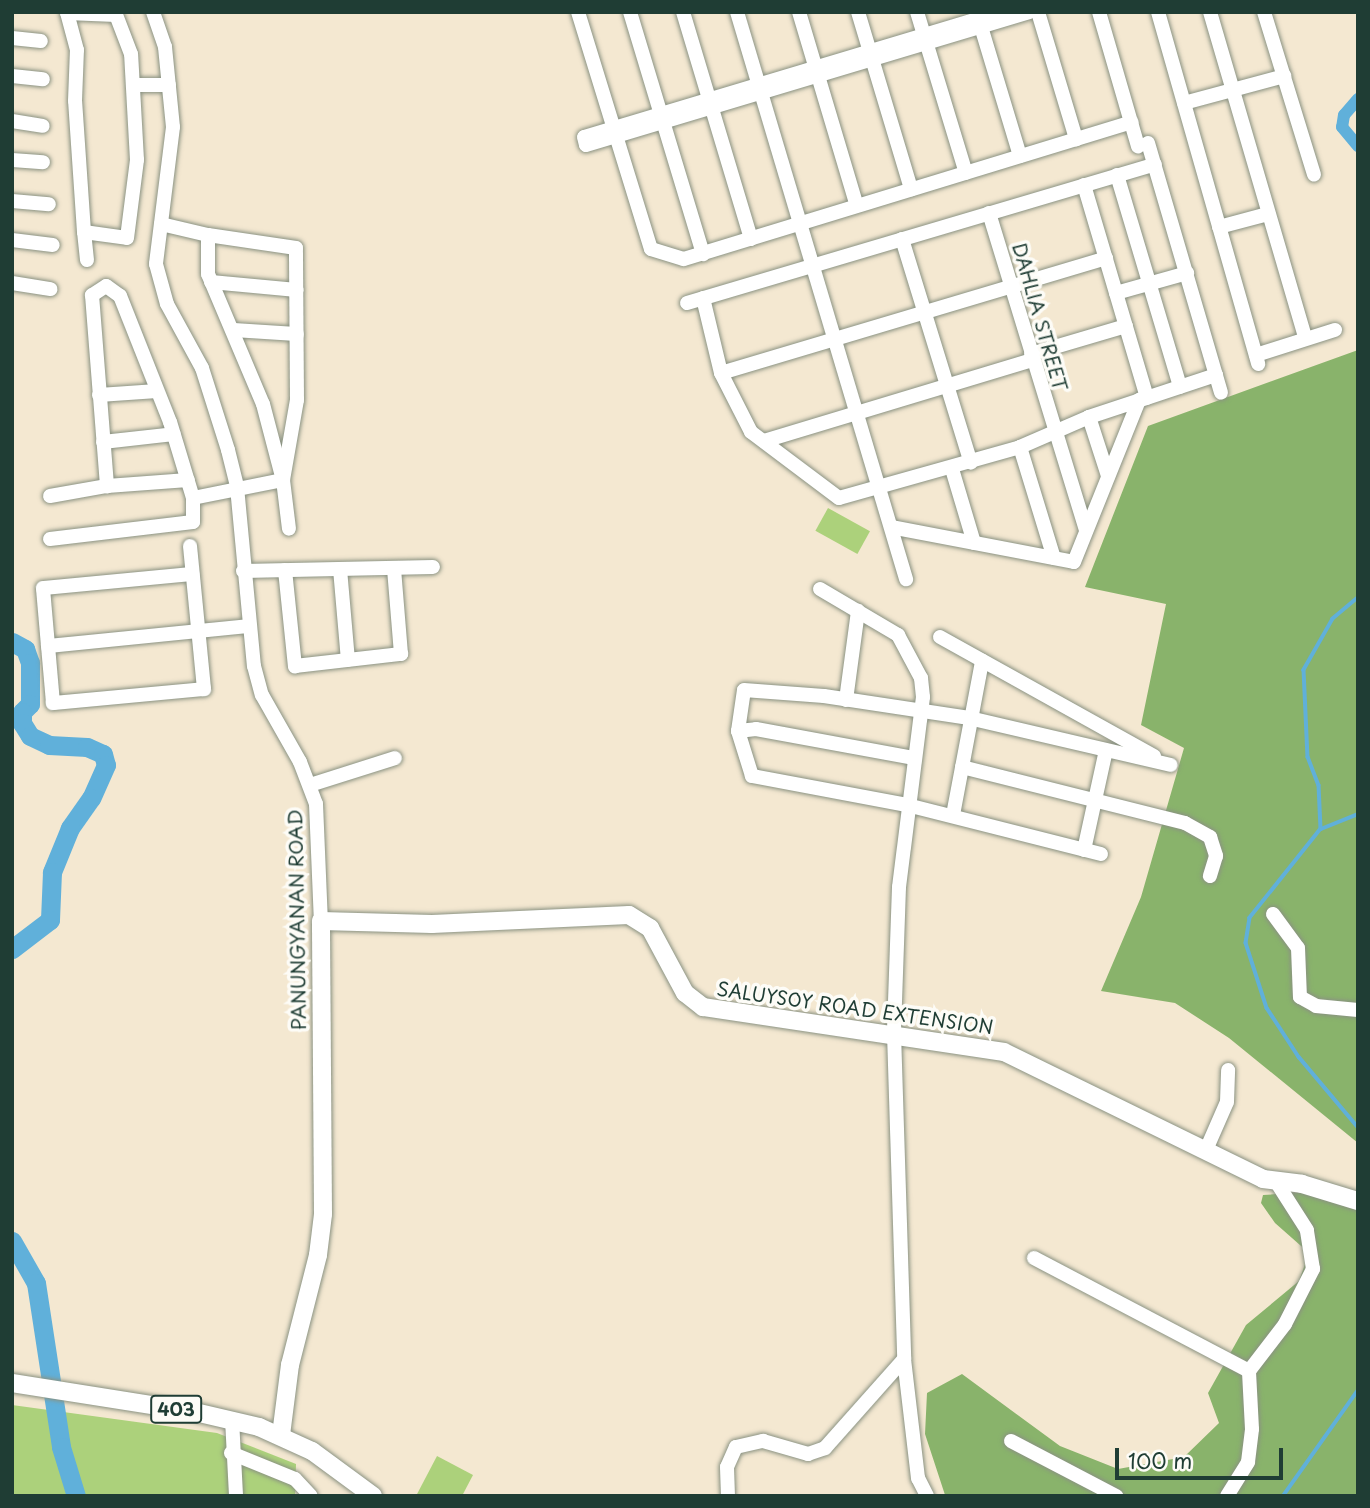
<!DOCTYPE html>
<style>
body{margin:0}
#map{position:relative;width:1370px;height:1508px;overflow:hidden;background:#f4e8d1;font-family:"Playpen Sans",sans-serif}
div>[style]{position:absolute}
.green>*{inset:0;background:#acd17b;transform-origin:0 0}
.forest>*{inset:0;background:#89b36b}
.stream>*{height:3.5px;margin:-1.75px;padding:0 1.75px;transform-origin:1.75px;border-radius:1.75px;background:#60b0da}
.canal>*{height:12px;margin:-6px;padding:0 6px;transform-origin:6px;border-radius:6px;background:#60b0da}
.river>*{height:19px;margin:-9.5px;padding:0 9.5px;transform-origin:9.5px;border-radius:9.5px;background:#60b0da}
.roads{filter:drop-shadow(0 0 2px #8a9282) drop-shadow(0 0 2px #8a9282)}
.minor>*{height:14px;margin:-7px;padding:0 7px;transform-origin:7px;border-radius:7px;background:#fff}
.major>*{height:18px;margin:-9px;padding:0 9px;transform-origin:9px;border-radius:9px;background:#fff}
span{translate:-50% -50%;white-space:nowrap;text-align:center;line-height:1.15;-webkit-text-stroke:7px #fdfcf7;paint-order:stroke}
.shield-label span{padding:2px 5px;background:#fdfcf7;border:2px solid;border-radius:5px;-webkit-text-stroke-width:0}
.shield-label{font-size:18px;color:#1f3d34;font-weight:700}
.street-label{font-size:19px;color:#1f3d34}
.frame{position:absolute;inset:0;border:14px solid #1f3d34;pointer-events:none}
.scale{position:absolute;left:1115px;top:1448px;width:168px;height:32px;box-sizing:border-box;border:4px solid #1f3d34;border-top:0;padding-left:9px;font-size:21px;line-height:24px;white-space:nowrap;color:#1f3d34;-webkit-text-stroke:5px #fdfcf7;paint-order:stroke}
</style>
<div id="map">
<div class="green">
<i style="left:828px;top:508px;width:48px;height:26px;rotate:29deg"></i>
<i style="clip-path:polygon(12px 1405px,217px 1433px,296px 1464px,295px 1496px,12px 1496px)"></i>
<i style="clip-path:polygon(437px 1456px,473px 1475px,462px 1496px,416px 1496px)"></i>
</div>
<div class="forest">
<i style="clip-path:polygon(1358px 350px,1358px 1143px,1229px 1038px,1175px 1003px,1101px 991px,1141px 897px,1184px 748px,1141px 725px,1166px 604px,1085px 587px,1148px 426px)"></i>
<i style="clip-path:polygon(1307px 1192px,1358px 1209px,1358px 1496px,945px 1495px,925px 1434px,927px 1393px,962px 1374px,1060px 1446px,1118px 1469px,1184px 1457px,1219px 1423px,1208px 1393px,1246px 1325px,1299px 1281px,1309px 1253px,1275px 1223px,1261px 1203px,1263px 1195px)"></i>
</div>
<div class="stream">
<i style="left:1358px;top:598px;width:33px;rotate:140deg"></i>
<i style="left:1333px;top:619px;width:59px;rotate:119.6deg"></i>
<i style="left:1304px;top:670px;width:87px;rotate:87.4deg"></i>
<i style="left:1308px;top:757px;width:30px;rotate:69deg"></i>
<i style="left:1319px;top:785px;width:44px;rotate:87.4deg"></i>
<i style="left:1321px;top:829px;width:114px;rotate:128.6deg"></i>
<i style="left:1250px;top:918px;width:25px;rotate:99deg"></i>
<i style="left:1246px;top:943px;width:68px;rotate:72.1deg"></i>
<i style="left:1267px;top:1008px;width:59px;rotate:56.9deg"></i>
<i style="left:1299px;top:1057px;width:92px;rotate:49.9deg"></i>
<i style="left:1321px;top:829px;width:40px;rotate:-22deg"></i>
<i style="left:1283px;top:1496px;width:130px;rotate:-54.7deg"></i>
</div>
<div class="canal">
<i style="left:1358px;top:99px;width:21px;rotate:131deg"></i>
<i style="left:1344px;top:115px;width:12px;rotate:99deg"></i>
<i style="left:1342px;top:127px;width:25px;rotate:50deg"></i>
</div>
<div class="river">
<i style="left:12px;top:642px;width:15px;rotate:28deg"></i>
<i style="left:25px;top:649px;width:15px;rotate:70deg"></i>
<i style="left:30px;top:663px;width:41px;rotate:90deg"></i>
<i style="left:30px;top:704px;width:11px;rotate:135deg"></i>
<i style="left:22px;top:712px;width:11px;rotate:90deg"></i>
<i style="left:22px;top:723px;width:15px;rotate:58deg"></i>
<i style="left:30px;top:736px;width:21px;rotate:25deg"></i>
<i style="left:49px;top:745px;width:38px;rotate:3deg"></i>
<i style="left:87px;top:747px;width:17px;rotate:24deg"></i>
<i style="left:103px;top:754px;width:11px;rotate:75deg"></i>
<i style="left:106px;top:765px;width:36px;rotate:114deg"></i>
<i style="left:91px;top:798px;width:37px;rotate:125deg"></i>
<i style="left:70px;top:828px;width:48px;rotate:112.2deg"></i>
<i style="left:52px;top:872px;width:48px;rotate:92.4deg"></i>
<i style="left:50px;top:920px;width:48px;rotate:142.7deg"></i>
<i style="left:12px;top:1241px;width:48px;rotate:60.3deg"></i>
<i style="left:36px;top:1283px;width:166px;rotate:81.3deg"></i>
<i style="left:61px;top:1447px;width:51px;rotate:73deg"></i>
</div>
<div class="roads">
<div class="minor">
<i style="left:153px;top:12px;width:37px;rotate:71deg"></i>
<i style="left:165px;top:47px;width:80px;rotate:84.3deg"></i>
<i style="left:173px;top:127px;width:138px;rotate:97.1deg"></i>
<i style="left:156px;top:264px;width:41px;rotate:74.6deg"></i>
<i style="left:167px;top:304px;width:73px;rotate:61.3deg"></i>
<i style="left:202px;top:368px;width:86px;rotate:72.4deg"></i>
<i style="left:228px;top:450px;width:38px;rotate:76deg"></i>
<i style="left:237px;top:487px;width:180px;rotate:84.6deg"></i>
<i style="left:254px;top:666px;width:30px;rotate:75deg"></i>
<i style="left:262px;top:695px;width:77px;rotate:60.4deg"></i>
<i style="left:300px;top:762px;width:45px;rotate:69.1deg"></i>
<i style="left:316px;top:804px;width:117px;rotate:87.6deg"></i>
<i style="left:578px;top:12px;width:248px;rotate:72.9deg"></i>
<i style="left:651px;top:249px;width:34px;rotate:17deg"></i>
<i style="left:684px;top:259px;width:468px;rotate:-17deg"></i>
<i style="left:630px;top:12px;width:253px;rotate:73.2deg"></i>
<i style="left:683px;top:12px;width:237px;rotate:73.3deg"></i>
<i style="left:737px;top:12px;width:592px;rotate:73.4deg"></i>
<i style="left:799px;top:12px;width:202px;rotate:73.4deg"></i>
<i style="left:858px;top:12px;width:185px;rotate:73.3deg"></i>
<i style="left:917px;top:12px;width:168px;rotate:73.1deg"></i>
<i style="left:1001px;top:12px;width:435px;rotate:163.3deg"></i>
<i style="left:584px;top:137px;width:8px;rotate:76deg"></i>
<i style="left:586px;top:145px;width:463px;rotate:-16.7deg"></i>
<i style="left:1038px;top:12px;width:133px;rotate:73.3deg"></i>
<i style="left:1099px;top:12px;width:140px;rotate:73.8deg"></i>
<i style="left:1158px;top:12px;width:366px;rotate:74.1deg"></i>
<i style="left:1210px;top:12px;width:339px;rotate:73.7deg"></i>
<i style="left:1264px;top:12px;width:170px;rotate:72.9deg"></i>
<i style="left:979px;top:20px;width:142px;rotate:73.2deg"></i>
<i style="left:12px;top:38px;width:29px;rotate:6deg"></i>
<i style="left:12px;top:76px;width:31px;rotate:6deg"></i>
<i style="left:134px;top:85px;width:35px"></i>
<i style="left:1184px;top:103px;width:104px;rotate:-15.1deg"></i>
<i style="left:12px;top:121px;width:31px;rotate:9deg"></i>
<i style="left:1148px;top:143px;width:260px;rotate:73.7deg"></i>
<i style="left:12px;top:160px;width:31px;rotate:4deg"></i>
<i style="left:1117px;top:175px;width:221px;rotate:73.4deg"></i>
<i style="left:1084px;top:185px;width:222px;rotate:73.5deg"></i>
<i style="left:12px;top:201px;width:37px;rotate:5deg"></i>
<i style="left:989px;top:213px;width:332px;rotate:73deg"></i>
<i style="left:161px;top:224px;width:48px;rotate:13.2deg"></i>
<i style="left:1219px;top:227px;width:51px;rotate:-14.9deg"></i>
<i style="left:84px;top:232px;width:131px;rotate:-93.9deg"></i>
<i style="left:75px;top:101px;width:51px;rotate:-87.8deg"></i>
<i style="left:77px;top:50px;width:38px;rotate:-105deg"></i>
<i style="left:67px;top:13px;width:49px;rotate:2.3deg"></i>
<i style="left:902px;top:239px;width:234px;rotate:72.9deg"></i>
<i style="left:12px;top:240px;width:41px;rotate:7deg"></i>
<i style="left:87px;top:260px;width:28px;rotate:-96deg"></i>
<i style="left:84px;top:232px;width:43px;rotate:7.9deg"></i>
<i style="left:127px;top:238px;width:79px;rotate:-82.7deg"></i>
<i style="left:137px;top:160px;width:106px;rotate:-93.2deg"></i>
<i style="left:131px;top:54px;width:45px;rotate:-110.9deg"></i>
<i style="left:211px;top:282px;width:86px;rotate:5.3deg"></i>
<i style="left:12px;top:283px;width:39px;rotate:9deg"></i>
<i style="left:1116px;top:293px;width:74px;rotate:-15.7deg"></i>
<i style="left:703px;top:298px;width:77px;rotate:76.5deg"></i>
<i style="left:721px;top:373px;width:66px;rotate:63deg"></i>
<i style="left:751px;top:432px;width:110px;rotate:36.9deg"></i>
<i style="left:839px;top:498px;width:188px;rotate:-15.7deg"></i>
<i style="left:1020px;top:447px;width:75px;rotate:-23.5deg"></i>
<i style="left:1089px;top:417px;width:134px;rotate:-18.3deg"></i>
<i style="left:687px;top:303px;width:488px;rotate:-16.5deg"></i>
<i style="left:233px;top:330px;width:64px;rotate:3.6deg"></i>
<i style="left:1031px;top:354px;width:99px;rotate:-16.4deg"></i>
<i style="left:1256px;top:355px;width:83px;rotate:-17.6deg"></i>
<i style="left:721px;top:373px;width:402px;rotate:-16.6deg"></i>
<i style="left:99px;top:395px;width:58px;rotate:-3.9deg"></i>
<i style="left:1089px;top:417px;width:62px;rotate:72.1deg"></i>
<i style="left:764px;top:441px;width:281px;rotate:-16.8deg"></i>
<i style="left:103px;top:442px;width:71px;rotate:-6.4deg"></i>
<i style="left:1020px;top:447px;width:116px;rotate:73deg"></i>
<i style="left:952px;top:469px;width:77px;rotate:73.4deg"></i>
<i style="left:50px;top:496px;width:58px;rotate:-10deg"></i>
<i style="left:107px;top:486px;width:81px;rotate:-4.2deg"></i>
<i style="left:193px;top:498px;width:92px;rotate:-11.3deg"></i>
<i style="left:283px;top:480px;width:81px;rotate:-80.1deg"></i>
<i style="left:297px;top:400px;width:152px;rotate:-90.4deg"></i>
<i style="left:296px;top:248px;width:89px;rotate:-171.6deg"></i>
<i style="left:208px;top:235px;width:39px;rotate:90deg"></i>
<i style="left:208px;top:274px;width:141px;rotate:67.1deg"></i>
<i style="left:263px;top:404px;width:79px;rotate:75.3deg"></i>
<i style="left:283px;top:480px;width:49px;rotate:83deg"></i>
<i style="left:891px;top:527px;width:186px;rotate:10.8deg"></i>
<i style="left:1074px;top:562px;width:175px;rotate:-68.1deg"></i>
<i style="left:50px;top:539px;width:144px;rotate:-6.8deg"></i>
<i style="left:193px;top:522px;width:24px;rotate:-90deg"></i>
<i style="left:193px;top:498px;width:79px;rotate:-106.8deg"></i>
<i style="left:170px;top:422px;width:136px;rotate:-111.6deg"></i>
<i style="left:120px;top:296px;width:17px;rotate:-144deg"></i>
<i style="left:106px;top:286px;width:17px;rotate:147deg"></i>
<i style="left:92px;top:295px;width:192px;rotate:85.5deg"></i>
<i style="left:190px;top:546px;width:144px;rotate:84.4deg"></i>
<i style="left:204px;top:689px;width:152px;rotate:174.7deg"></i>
<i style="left:53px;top:703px;width:115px;rotate:-95deg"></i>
<i style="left:43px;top:588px;width:150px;rotate:-5.4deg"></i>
<i style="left:340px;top:569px;width:91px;rotate:85deg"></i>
<i style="left:285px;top:570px;width:97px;rotate:84.1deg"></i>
<i style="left:295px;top:666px;width:107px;rotate:-6.5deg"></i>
<i style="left:401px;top:654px;width:86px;rotate:-94.7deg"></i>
<i style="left:243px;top:571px;width:190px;rotate:-1.2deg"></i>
<i style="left:820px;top:589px;width:91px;rotate:30.5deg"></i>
<i style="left:898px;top:635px;width:49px;rotate:61.9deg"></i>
<i style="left:921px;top:678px;width:19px;rotate:84deg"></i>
<i style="left:923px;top:697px;width:192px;rotate:97.2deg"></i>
<i style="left:899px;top:887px;width:146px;rotate:92deg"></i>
<i style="left:894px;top:1033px;width:326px;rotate:88.2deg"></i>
<i style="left:904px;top:1359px;width:120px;rotate:83.3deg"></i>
<i style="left:918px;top:1478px;width:20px;rotate:63deg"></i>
<i style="left:940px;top:637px;width:245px;rotate:29.1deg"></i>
<i style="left:48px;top:646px;width:201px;rotate:-5.7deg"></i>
<i style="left:846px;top:700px;width:90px;rotate:-82.3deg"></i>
<i style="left:738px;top:731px;width:18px;rotate:-6deg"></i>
<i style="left:756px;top:729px;width:161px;rotate:10.4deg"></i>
<i style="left:962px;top:767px;width:230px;rotate:14.1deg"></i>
<i style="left:1185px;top:823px;width:29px;rotate:29deg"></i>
<i style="left:1210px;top:837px;width:20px;rotate:72deg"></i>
<i style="left:1216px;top:856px;width:21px;rotate:107deg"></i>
<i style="left:310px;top:785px;width:89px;rotate:-17.6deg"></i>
<i style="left:953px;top:815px;width:157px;rotate:-79.3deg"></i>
<i style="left:1084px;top:850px;width:102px;rotate:-77.6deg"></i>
<i style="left:1101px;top:854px;width:200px;rotate:-165.8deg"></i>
<i style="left:907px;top:805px;width:158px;rotate:-169.4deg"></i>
<i style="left:752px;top:776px;width:47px;rotate:-107.3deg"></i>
<i style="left:738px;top:731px;width:41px;rotate:-81.7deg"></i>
<i style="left:744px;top:690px;width:80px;rotate:4.3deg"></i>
<i style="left:824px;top:696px;width:147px;rotate:8.6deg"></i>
<i style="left:969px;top:718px;width:207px;rotate:13.1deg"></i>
<i style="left:1273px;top:914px;width:42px;rotate:53.7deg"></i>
<i style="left:1298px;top:948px;width:49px;rotate:87.7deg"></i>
<i style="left:1300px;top:997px;width:18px;rotate:29deg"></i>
<i style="left:1316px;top:1006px;width:42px;rotate:5.4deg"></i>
<i style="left:1206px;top:1150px;width:52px;rotate:-66.4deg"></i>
<i style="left:1227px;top:1102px;width:32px;rotate:-88deg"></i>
<i style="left:1034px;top:1258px;width:243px;rotate:27.7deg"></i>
<i style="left:232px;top:1419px;width:77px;rotate:87deg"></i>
<i style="left:1011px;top:1441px;width:119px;rotate:27.6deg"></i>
<i style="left:231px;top:1453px;width:69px;rotate:22.1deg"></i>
<i style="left:295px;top:1479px;width:23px;rotate:47deg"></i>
<i style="left:728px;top:1496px;width:29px;rotate:-92deg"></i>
<i style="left:727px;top:1467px;width:22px;rotate:-66deg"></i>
<i style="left:736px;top:1447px;width:28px;rotate:-13deg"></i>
<i style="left:763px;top:1441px;width:47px;rotate:16.1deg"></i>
<i style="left:808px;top:1454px;width:18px;rotate:-19deg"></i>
<i style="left:825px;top:1448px;width:119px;rotate:-48.4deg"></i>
<i style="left:1227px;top:1496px;width:40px;rotate:-58deg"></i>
<i style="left:1248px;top:1462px;width:33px;rotate:-83deg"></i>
<i style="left:1252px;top:1429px;width:58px;rotate:-93deg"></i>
<i style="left:1249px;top:1371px;width:59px;rotate:-52.5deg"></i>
<i style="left:1285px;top:1324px;width:62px;rotate:-63deg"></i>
<i style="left:1313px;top:1269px;width:39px;rotate:-99deg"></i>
<i style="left:1307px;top:1230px;width:56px;rotate:-122.6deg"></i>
</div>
<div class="major">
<i style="left:12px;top:1383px;width:185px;rotate:9deg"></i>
<i style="left:195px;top:1412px;width:66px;rotate:13.2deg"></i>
<i style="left:259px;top:1427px;width:58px;rotate:24.4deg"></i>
<i style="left:312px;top:1451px;width:76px;rotate:36.4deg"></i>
<i style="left:281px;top:1435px;width:71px;rotate:-82.7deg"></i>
<i style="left:290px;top:1365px;width:114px;rotate:-75.7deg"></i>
<i style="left:318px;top:1255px;width:41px;rotate:-83deg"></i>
<i style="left:323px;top:1214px;width:293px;rotate:-90.4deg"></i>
<i style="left:321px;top:921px;width:111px;rotate:1.5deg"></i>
<i style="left:432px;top:924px;width:197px;rotate:-2.6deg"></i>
<i style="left:629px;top:915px;width:25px;rotate:32deg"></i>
<i style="left:650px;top:928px;width:74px;rotate:61.7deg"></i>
<i style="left:685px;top:993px;width:23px;rotate:38deg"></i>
<i style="left:703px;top:1007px;width:304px;rotate:8.5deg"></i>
<i style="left:1004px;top:1052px;width:288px;rotate:26.1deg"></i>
<i style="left:1263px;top:1179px;width:39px;rotate:7deg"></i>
<i style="left:1302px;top:1184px;width:59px;rotate:16.9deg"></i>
</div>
</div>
<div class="shield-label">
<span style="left:176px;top:1409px">403</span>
</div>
<div class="street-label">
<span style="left:1040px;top:317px;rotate:74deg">DAHLIA STREET</span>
<span style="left:297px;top:920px;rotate:-91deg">PANUNGYANAN ROAD</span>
<span style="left:855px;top:1008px;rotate:8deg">SALUYSOY ROAD EXTENSION</span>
</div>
<div class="frame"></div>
<div class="scale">100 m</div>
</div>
